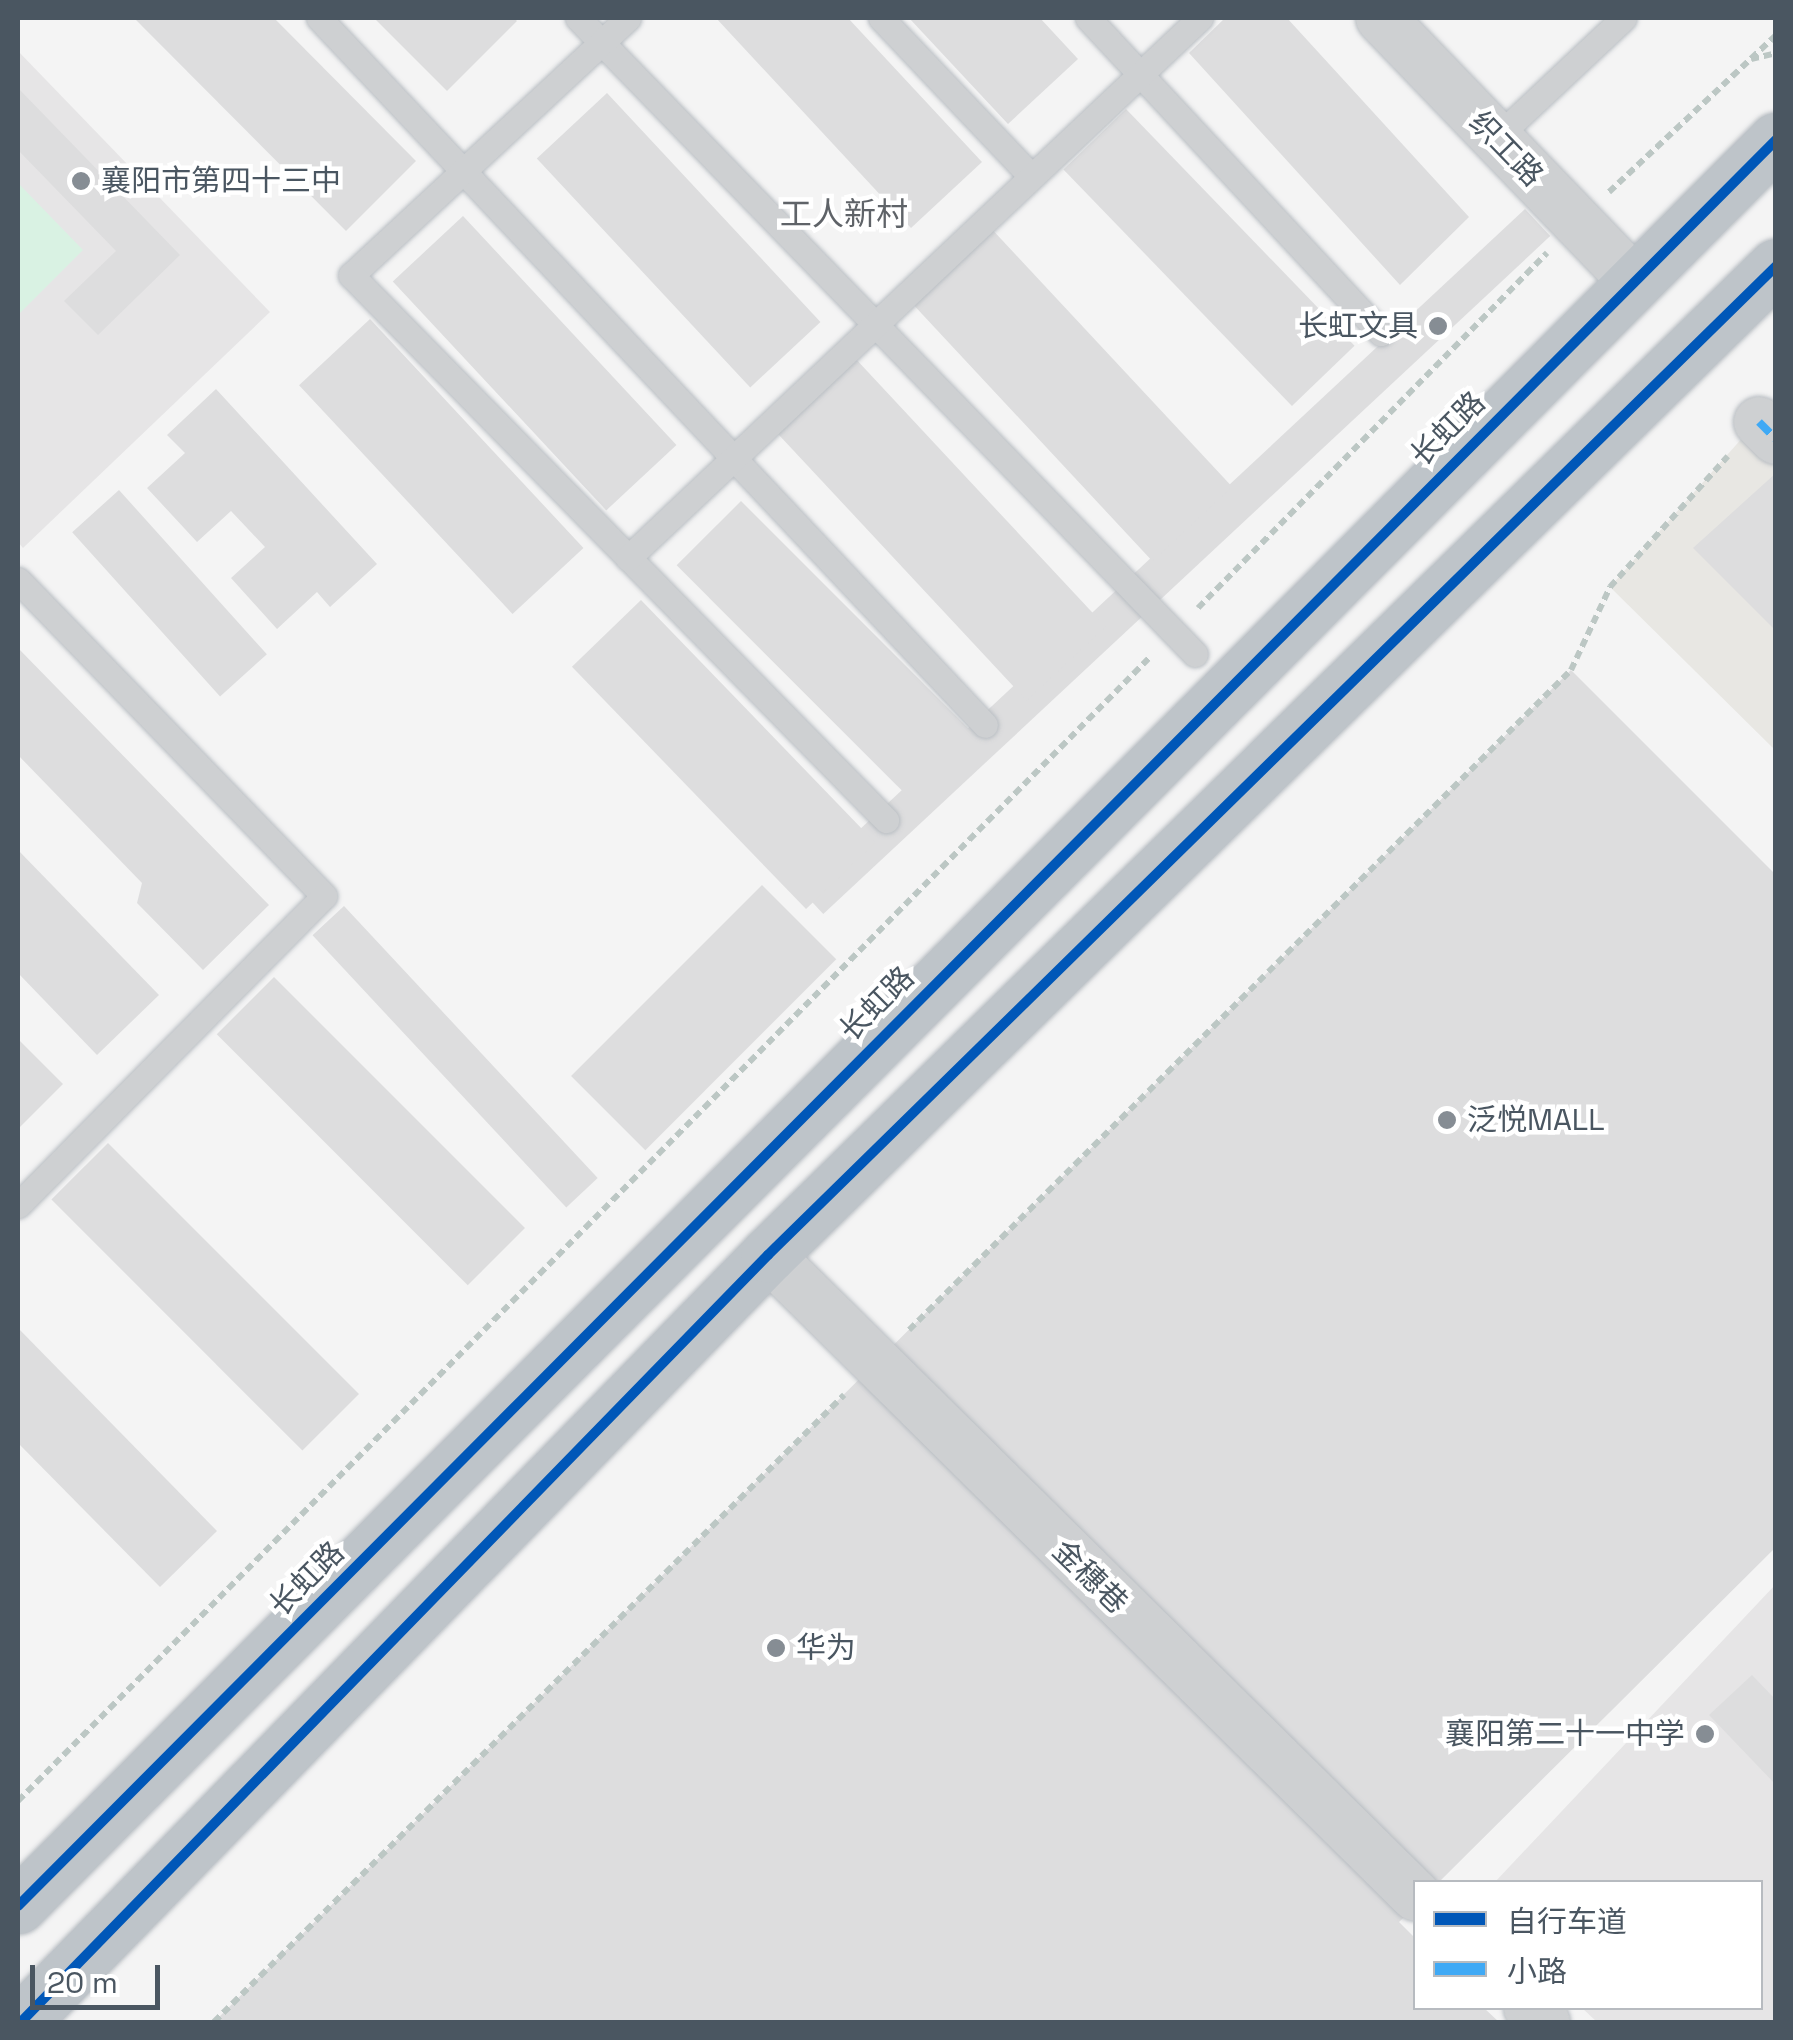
<!DOCTYPE html>
<meta charset="utf-8">
<style>
body{margin:0}
#map{position:relative;width:1793px;height:2040px;overflow:hidden;background:#f4f4f4;font-family:"Space Grotesk","Noto Sans SC",sans-serif}
div>[style]{position:absolute}
.commercial>*{inset:0;background:#e8e7e3}
.education>*{inset:0;background:#e6e5e6}
.green>*{inset:0;background:#d9f2e3}
.building>*{inset:0;background:#ddddde;transform-origin:0 0}
.path>*{height:6px;margin-top:-3px;transform-origin:0;background:repeating-linear-gradient(90deg,#bcc7c4 0 8px,transparent 0 13px)}
.roads{filter:drop-shadow(0 0 2px #b9bec3) drop-shadow(0 0 2px #b9bec3)}
.lane>*{height:25px;margin:-12.5px;padding:0 12.5px;transform-origin:12.5px;border-radius:12.5px;background:#ced0d2}
.street>*{height:50px;margin:-25px;padding:0 25px;transform-origin:25px;border-radius:25px;background:#ced0d2}
.highway>*{height:55px;margin:-27.5px;padding:0 27.5px;transform-origin:27.5px;border-radius:27.5px;background:#bec4c9}
.quiet>*{height:8px;margin-top:-4px;transform-origin:0;background:repeating-linear-gradient(90deg,#3fa9f5 0 15px,transparent 0 23px)}
.cycleway>*{height:10px;margin:-5px;padding:0 5px;transform-origin:5px;border-radius:5px;background:#0057b8}
.dots>*{width:28px;height:28px;translate:-50% -50%;box-sizing:border-box;border:5px solid #fff;border-radius:50%}
span{translate:-50% -50%;white-space:nowrap;text-align:center;line-height:1.15;-webkit-text-stroke:9px #fff;paint-order:stroke}
.street-label{font-size:30px;color:#4a5661}
.poi-label{font-size:30px;color:#4a5661}
.left{translate:0 -50%;text-align:left}
.right{translate:-100% -50%;text-align:right}
.neighbourhood-label{font-size:32px;color:#5f6368}
.frame{position:absolute;inset:0;border:20px solid #4a5661;pointer-events:none}
.legend{position:absolute;left:1413px;top:1880px;width:350px;height:130px;box-sizing:border-box;background:#fff;border:2px solid #b7bbc0;margin:0;padding:12px 18px;list-style:none;font-size:30px;color:#4a5661}
.legend li{display:flex;align-items:center;gap:20px;height:50px}
.legend b{width:50px;border:2px solid #b7bbc0}
.scale{position:absolute;left:30px;top:1965px;width:130px;height:45px;box-sizing:border-box;border:5px solid #4a5661;border-top:0;padding-left:12px;font-size:30px;line-height:35px;white-space:nowrap;color:#4a5661;-webkit-text-stroke:8px #fff;paint-order:stroke}
</style>
<div id="map">
<div class="commercial">
<i style="clip-path:polygon(1775px 401px,1775px 750px,1610px 587px)"></i>
</div>
<div class="education">
<i style="clip-path:polygon(18px 51px,270px 312px,23px 548px,18px 542px)"></i>
<i style="clip-path:polygon(1775px 1585px,1775px 2022px,1597px 2022px,1582px 2008px,1760px 2008px,1760px 1882px,1495px 1882px)"></i>
</div>
<div class="green">
<i style="clip-path:polygon(18px 183px,83px 250px,18px 315px)"></i>
</div>
<div class="building">
<i style="clip-path:polygon(134px 18px,274px 18px,416px 161px,346px 231px)"></i>
<i style="clip-path:polygon(374px 18px,514px 18px,517px 21px,447px 91px)"></i>
<i style="clip-path:polygon(716px 18px,848px 18px,982px 162px,911px 228px)"></i>
<i style="clip-path:polygon(909px 18px,1040px 18px,1078px 59px,1008px 124px)"></i>
<i style="clip-path:polygon(1225px 18px,1287px 18px,1469px 217px,1400px 285px,1189px 53px)"></i>
<i style="clip-path:polygon(18px 88px,180px 255px,98px 335px,64px 301px,116px 251px,18px 150px)"></i>
<i style="left:607px;top:93px;width:313px;height:96px;rotate:47deg"></i>
<i style="left:1126px;top:109px;width:329px;height:87px;rotate:46deg"></i>
<i style="left:1525px;top:209px;width:37px;height:994px;rotate:47deg"></i>
<i style="left:463px;top:216px;width:313px;height:96px;rotate:47deg"></i>
<i style="left:988px;top:225px;width:358px;height:109px;rotate:47deg"></i>
<i style="left:370px;top:319px;width:313px;height:97px;rotate:47deg"></i>
<i style="left:854px;top:357px;width:369px;height:108px;rotate:47deg"></i>
<i style="clip-path:polygon(216px 389px,377px 564px,330px 607px,317px 592px,277px 629px,231px 578px,265px 547px,231px 511px,197px 542px,147px 488px,185px 453px,167px 435px)"></i>
<i style="clip-path:polygon(1776px 473px,1776px 631px,1693px 548px)"></i>
<i style="left:119px;top:490px;width:221px;height:63px;rotate:48deg"></i>
<i style="left:741px;top:501px;width:344px;height:91px;rotate:45deg"></i>
<i style="left:641px;top:600px;width:337px;height:96px;rotate:46deg"></i>
<i style="clip-path:polygon(18px 648px,269px 905px,203px 970px,137px 903px,142px 883px,18px 755px)"></i>
<i style="clip-path:polygon(1571px 670px,1776px 875px,1776px 1547px,1439px 1882px,1416px 1882px,1416px 1906px,1399px 1922px,1416px 1939px,1416px 2008px,1484px 2008px,1499px 2022px,214px 2022px)"></i>
<i style="clip-path:polygon(18px 850px,159px 995px,97px 1055px,18px 973px)"></i>
<i style="left:762px;top:885px;width:105px;height:270px;rotate:45deg"></i>
<i style="left:344px;top:906px;width:372px;height:43px;rotate:47deg"></i>
<i style="left:274px;top:977px;width:355px;height:81px;rotate:45deg"></i>
<i style="clip-path:polygon(18px 1039px,63px 1084px,18px 1129px)"></i>
<i style="left:108px;top:1143px;width:355px;height:80px;rotate:45deg"></i>
<i style="clip-path:polygon(18px 1328px,217px 1531px,160px 1587px,18px 1443px)"></i>
<i style="clip-path:polygon(1752px 1675px,1776px 1700px,1776px 1785px,1709px 1715px)"></i>
</div>
<div class="path">
<i style="left:1751px;top:59px;width:26px;rotate:-13deg"></i>
<i style="left:1609px;top:192px;width:229px;rotate:-43.2deg"></i>
<i style="left:1198px;top:608px;width:498px;rotate:-45.5deg"></i>
<i style="left:909px;top:1330px;width:935px;rotate:-44.91deg"></i>
<i style="left:1571px;top:670px;width:92px;rotate:-64.8deg"></i>
<i style="left:1610px;top:587px;width:176px;rotate:-48deg"></i>
<i style="left:18px;top:1801px;width:1611px;rotate:-45.3deg"></i>
<i style="left:214px;top:2022px;width:889px;rotate:-44.86deg"></i>
</div>
<div class="roads">
<div class="lane">
<i style="left:319px;top:18px;width:971px;rotate:46.71deg"></i>
<i style="left:578px;top:18px;width:886px;rotate:45.87deg"></i>
<i style="left:628px;top:18px;width:378px;rotate:137.1deg"></i>
<i style="left:351px;top:275px;width:764px;rotate:45.53deg"></i>
<i style="left:881px;top:18px;width:218px;rotate:46.5deg"></i>
<i style="left:1088px;top:18px;width:430px;rotate:47.1deg"></i>
<i style="left:1496px;top:138px;width:175px;rotate:-43.2deg"></i>
<i style="left:628px;top:558px;width:787px;rotate:-43.35deg"></i>
<i style="left:18px;top:580px;width:440px;rotate:45.9deg"></i>
<i style="left:324px;top:896px;width:435px;rotate:134.7deg"></i>
</div>
<div class="street">
<i style="left:1381px;top:18px;width:362px;rotate:46.1deg"></i>
<i style="left:1759px;top:422px;width:24px;rotate:45deg"></i>
<i style="left:768px;top:1255px;width:911px;rotate:44.69deg"></i>
<i style="left:1529px;top:2008px;width:21px;rotate:41deg"></i>
</div>
<div class="highway">
<i style="left:18px;top:1906px;width:2492px;rotate:-45.13deg"></i>
<i style="left:21px;top:2022px;width:1071px;rotate:-45.76deg"></i>
<i style="left:768px;top:1255px;width:1412px;rotate:-44.45deg"></i>
</div>
</div>
<div class="quiet">
<i style="left:1759px;top:422px;width:24px;rotate:45deg"></i>
</div>
<div class="cycleway">
<i style="left:18px;top:1906px;width:2492px;rotate:-45.13deg"></i>
<i style="left:21px;top:2022px;width:1071px;rotate:-45.76deg"></i>
<i style="left:768px;top:1255px;width:1412px;rotate:-44.45deg"></i>
</div>
<div class="dots">
<i style="left:81px;top:181px;background:#868d94"></i>
<i style="left:1438px;top:326px;background:#868d94"></i>
<i style="left:1447px;top:1120px;background:#868d94"></i>
<i style="left:776px;top:1648px;background:#868d94"></i>
<i style="left:1705px;top:1734px;background:#868d94"></i>
</div>
<div class="street-label">
<span style="left:1506px;top:149px;rotate:46deg">织工路</span>
<span style="left:1448px;top:429px;rotate:-45deg">长虹路</span>
<span style="left:877px;top:1004px;rotate:-45deg">长虹路</span>
<span style="left:1090px;top:1577px;rotate:44deg">金穗巷</span>
<span style="left:307px;top:1579px;rotate:-45deg">长虹路</span>
</div>
<div class="poi-label">
<span class="left" style="left:101px;top:181px">襄阳市第四十三中</span>
<span class="right" style="left:1418px;top:326px">长虹文具</span>
<span class="left" style="left:1467px;top:1120px">泛悦MALL</span>
<span class="left" style="left:796px;top:1648px">华为</span>
<span class="right" style="left:1685px;top:1734px">襄阳第二十一中学</span>
</div>
<div class="neighbourhood-label">
<span style="left:844px;top:214px">工人新村</span>
</div>
<div class="frame"></div>
<ul class="legend">
<li><b style="height:12px;background:#0057b8"></b>自行车道</li>
<li><b style="height:12px;background:#3fa9f5"></b>小路</li>
</ul>
<div class="scale">20 m</div>
</div>
